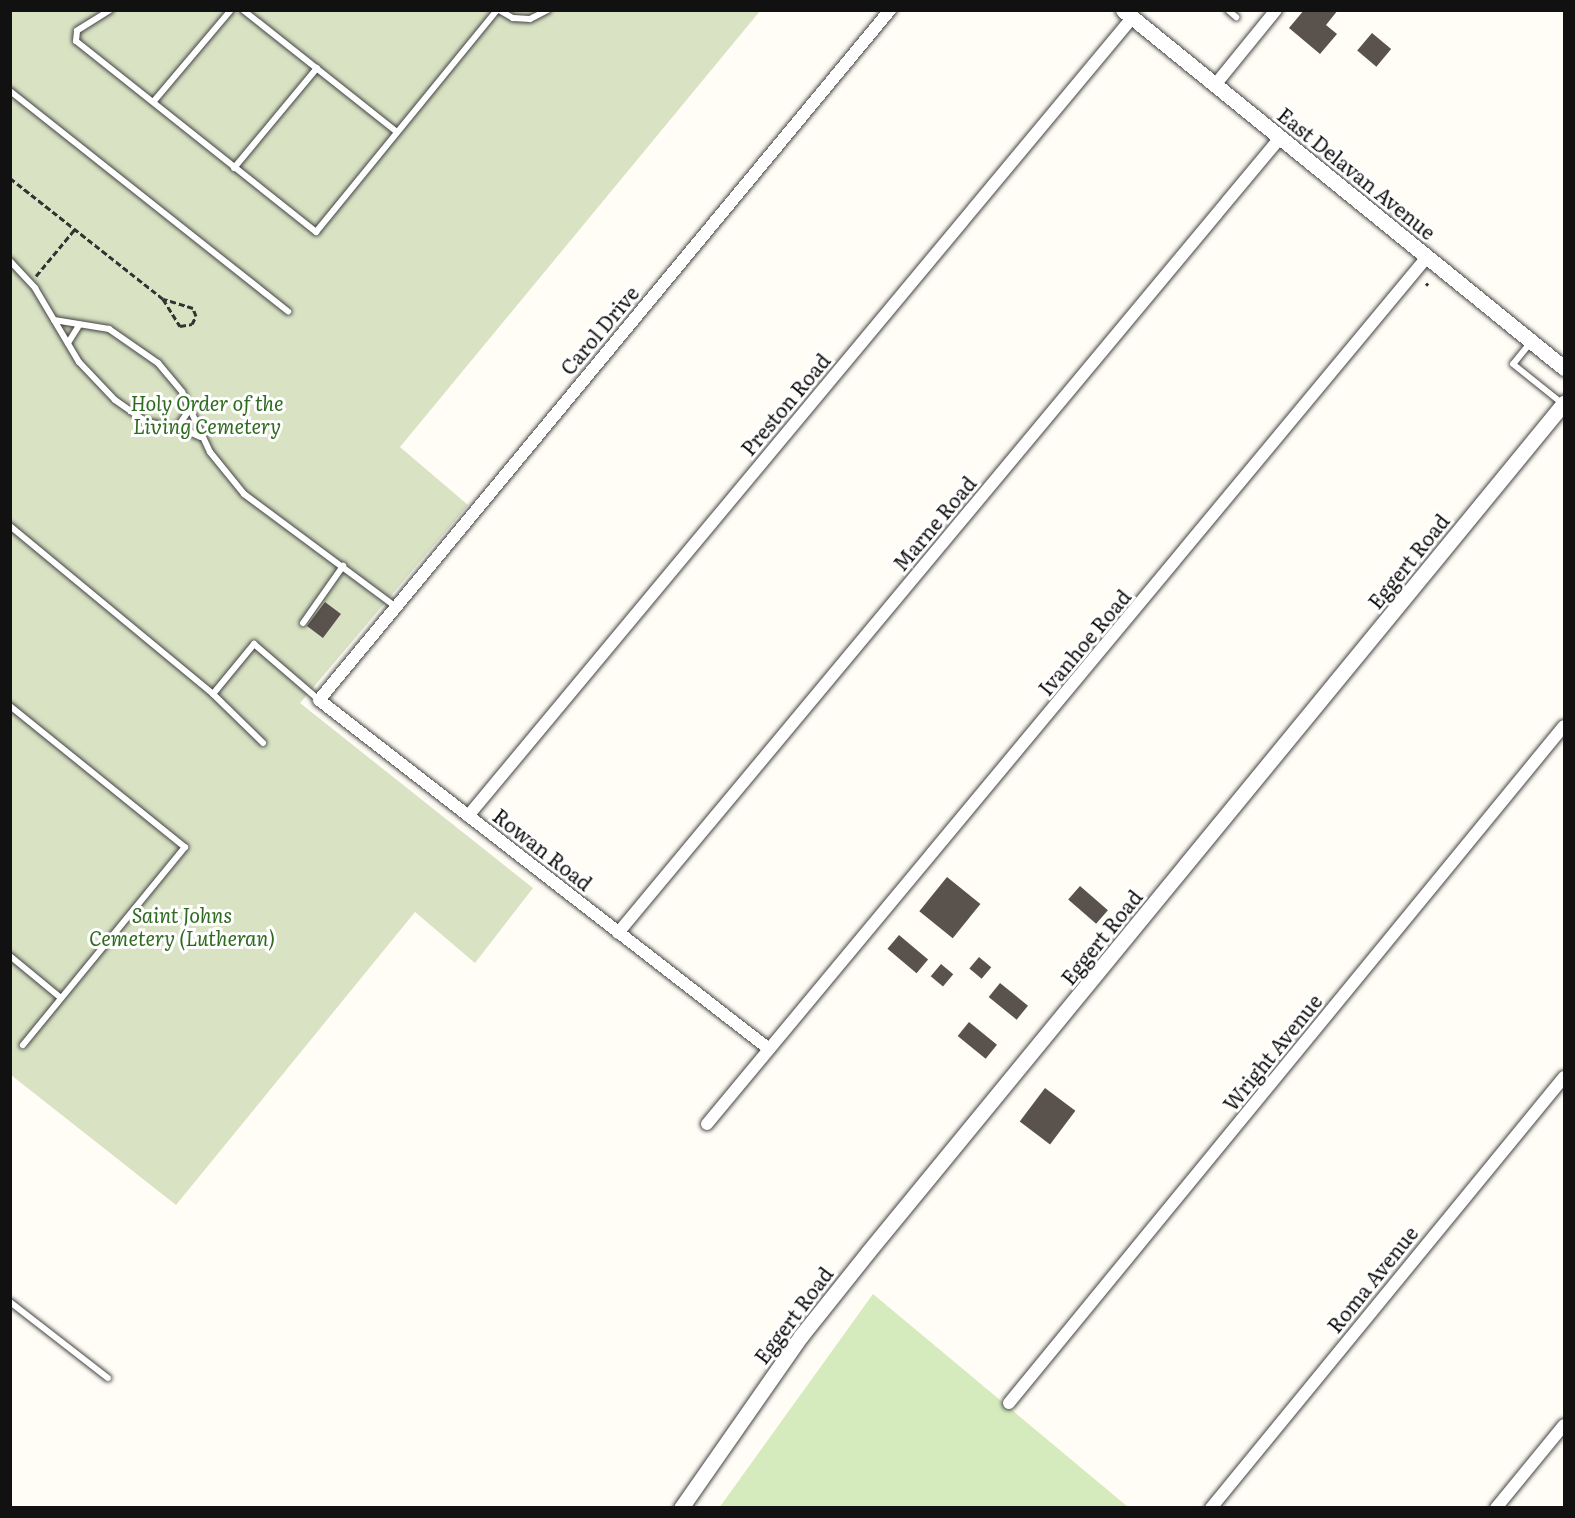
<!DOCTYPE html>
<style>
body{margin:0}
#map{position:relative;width:1575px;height:1518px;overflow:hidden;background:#fffdf5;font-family:Literata,serif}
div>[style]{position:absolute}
.green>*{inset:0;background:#d5ebbd}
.cemetery>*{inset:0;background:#d9e3c4}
.building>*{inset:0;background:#5a524d;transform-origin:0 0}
.path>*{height:3px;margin-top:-1.5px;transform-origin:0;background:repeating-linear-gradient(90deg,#333 0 6px,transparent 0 9px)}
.roads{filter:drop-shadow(0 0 2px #444) drop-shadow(0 0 2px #444)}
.service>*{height:6px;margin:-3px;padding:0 3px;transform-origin:3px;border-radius:3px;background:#fff}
.minor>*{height:12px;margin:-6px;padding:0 6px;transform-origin:6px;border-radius:6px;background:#fff}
.tertiary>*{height:15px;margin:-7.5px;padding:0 7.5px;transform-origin:7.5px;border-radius:7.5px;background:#fff}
span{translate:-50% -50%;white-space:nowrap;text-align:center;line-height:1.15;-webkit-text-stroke:6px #fff;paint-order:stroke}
.street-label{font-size:20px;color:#111}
.park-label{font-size:20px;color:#2f6b1f;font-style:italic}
.frame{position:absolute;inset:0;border:12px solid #111;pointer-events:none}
</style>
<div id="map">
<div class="green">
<i style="clip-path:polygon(873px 1294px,1128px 1507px,719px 1508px)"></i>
</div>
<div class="cemetery">
<i style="clip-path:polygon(10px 11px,760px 11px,400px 447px,468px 505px,300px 703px,533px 888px,475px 963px,415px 912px,176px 1205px,11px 1075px)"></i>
</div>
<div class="building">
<i style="clip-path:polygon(1304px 10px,1338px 10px,1326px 25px,1337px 34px,1320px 54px,1289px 28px)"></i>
<i style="left:1372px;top:33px;width:25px;height:23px;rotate:40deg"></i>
<i style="left:325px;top:602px;width:20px;height:30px;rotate:37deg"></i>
<i style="left:947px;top:877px;width:43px;height:44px;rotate:39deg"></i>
<i style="left:1080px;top:886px;width:37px;height:18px;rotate:41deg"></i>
<i style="left:899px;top:935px;width:38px;height:18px;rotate:40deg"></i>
<i style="left:979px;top:957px;width:16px;height:15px;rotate:40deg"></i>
<i style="left:941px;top:964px;width:16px;height:16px;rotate:40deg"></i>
<i style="left:1000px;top:983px;width:36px;height:18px;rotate:39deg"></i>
<i style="left:969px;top:1022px;width:36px;height:18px;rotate:39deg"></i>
<i style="left:1045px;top:1088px;width:38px;height:42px;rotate:37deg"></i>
</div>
<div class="path">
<i style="left:10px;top:178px;width:195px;rotate:38.3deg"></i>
<i style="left:163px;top:299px;width:32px;rotate:58deg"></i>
<i style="left:180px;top:326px;width:12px;rotate:-9deg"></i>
<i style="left:192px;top:324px;width:9px;rotate:-63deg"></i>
<i style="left:196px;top:316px;width:9px;rotate:-111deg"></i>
<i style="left:193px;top:308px;width:31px;rotate:-163deg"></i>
<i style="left:36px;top:276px;width:61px;rotate:-50.3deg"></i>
<i style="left:1426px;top:283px;width:3px;rotate:45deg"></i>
</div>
<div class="roads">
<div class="service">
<i style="left:110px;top:10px;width:39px;rotate:148deg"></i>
<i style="left:77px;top:31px;width:10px;rotate:96deg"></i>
<i style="left:76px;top:41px;width:307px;rotate:38.5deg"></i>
<i style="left:316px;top:232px;width:286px;rotate:-50.8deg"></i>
<i style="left:243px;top:10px;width:196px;rotate:38.4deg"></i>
<i style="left:499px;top:10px;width:16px;rotate:30deg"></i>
<i style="left:513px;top:18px;width:17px;rotate:3deg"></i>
<i style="left:530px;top:19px;width:20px;rotate:-27deg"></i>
<i style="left:1228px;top:10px;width:11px;rotate:41deg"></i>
<i style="left:10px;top:91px;width:355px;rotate:38.4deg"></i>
<i style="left:154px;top:101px;width:119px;rotate:-49.8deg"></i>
<i style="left:234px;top:168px;width:130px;rotate:-50.3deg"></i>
<i style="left:10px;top:261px;width:37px;rotate:47deg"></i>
<i style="left:35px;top:288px;width:86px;rotate:59.3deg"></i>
<i style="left:79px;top:362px;width:52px;rotate:46.5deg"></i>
<i style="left:115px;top:400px;width:39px;rotate:35deg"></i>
<i style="left:147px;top:422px;width:39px;rotate:12deg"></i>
<i style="left:185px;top:430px;width:17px;rotate:24deg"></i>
<i style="left:54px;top:320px;width:56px;rotate:9.3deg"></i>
<i style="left:109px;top:329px;width:60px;rotate:34.8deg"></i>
<i style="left:158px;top:363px;width:38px;rotate:50deg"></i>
<i style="left:182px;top:392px;width:66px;rotate:65deg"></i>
<i style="left:210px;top:452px;width:54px;rotate:51deg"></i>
<i style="left:244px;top:494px;width:188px;rotate:36.6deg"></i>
<i style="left:1531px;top:342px;width:28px;rotate:129deg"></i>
<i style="left:1513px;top:364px;width:64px;rotate:38.7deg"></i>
<i style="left:68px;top:343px;width:22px;rotate:-58deg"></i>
<i style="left:177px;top:428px;width:22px;rotate:-56deg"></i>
<i style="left:10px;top:526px;width:264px;rotate:39.6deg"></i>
<i style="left:213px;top:694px;width:70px;rotate:44.4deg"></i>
<i style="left:303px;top:623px;width:70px;rotate:-54.9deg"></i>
<i style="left:213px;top:694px;width:65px;rotate:-50.6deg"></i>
<i style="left:254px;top:644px;width:86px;rotate:40.7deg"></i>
<i style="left:10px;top:706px;width:225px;rotate:38.9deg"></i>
<i style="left:185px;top:847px;width:256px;rotate:129.3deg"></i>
<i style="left:10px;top:956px;width:66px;rotate:39.5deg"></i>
<i style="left:10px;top:1302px;width:124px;rotate:37.8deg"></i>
</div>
<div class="minor">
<i style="left:1215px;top:85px;width:97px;rotate:-50.9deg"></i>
<i style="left:468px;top:816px;width:1038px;rotate:-50.24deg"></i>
<i style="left:618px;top:933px;width:1035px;rotate:-50.22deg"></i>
<i style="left:769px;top:1049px;width:569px;rotate:-142.2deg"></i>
<i style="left:319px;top:700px;width:896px;rotate:-50.39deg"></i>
<i style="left:707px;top:1124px;width:1127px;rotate:-50.29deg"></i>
<i style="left:1009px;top:1403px;width:875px;rotate:-50.66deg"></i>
<i style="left:1211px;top:1508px;width:557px;rotate:-50.68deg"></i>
<i style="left:1496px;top:1508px;width:107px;rotate:-50.7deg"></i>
</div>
<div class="tertiary">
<i style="left:1123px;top:10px;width:568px;rotate:39.07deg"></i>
<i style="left:681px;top:1508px;width:210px;rotate:-55.1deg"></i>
<i style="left:801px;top:1336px;width:107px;rotate:-51.4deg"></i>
<i style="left:868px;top:1252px;width:1098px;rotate:-50.66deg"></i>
</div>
</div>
<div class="street-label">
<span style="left:1357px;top:173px;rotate:39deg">East Delavan Avenue</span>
<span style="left:599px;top:330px;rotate:-50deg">Carol Drive</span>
<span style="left:785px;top:404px;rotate:-50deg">Preston Road</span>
<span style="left:934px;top:523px;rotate:-50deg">Marne Road</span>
<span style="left:1408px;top:561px;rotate:-51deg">Eggert Road</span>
<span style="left:1084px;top:642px;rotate:-50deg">Ivanhoe Road</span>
<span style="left:543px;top:849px;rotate:38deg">Rowan Road</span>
<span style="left:1101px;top:937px;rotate:-51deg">Eggert Road</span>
<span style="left:1272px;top:1052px;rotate:-51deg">Wright Avenue</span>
<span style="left:1372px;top:1279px;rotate:-51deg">Roma Avenue</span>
<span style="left:793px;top:1315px;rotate:-53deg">Eggert Road</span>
</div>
<div class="park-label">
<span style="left:207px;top:414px">Holy Order of the<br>Living Cemetery</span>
<span style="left:182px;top:926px">Saint Johns<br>Cemetery (Lutheran)</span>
</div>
<div class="frame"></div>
</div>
